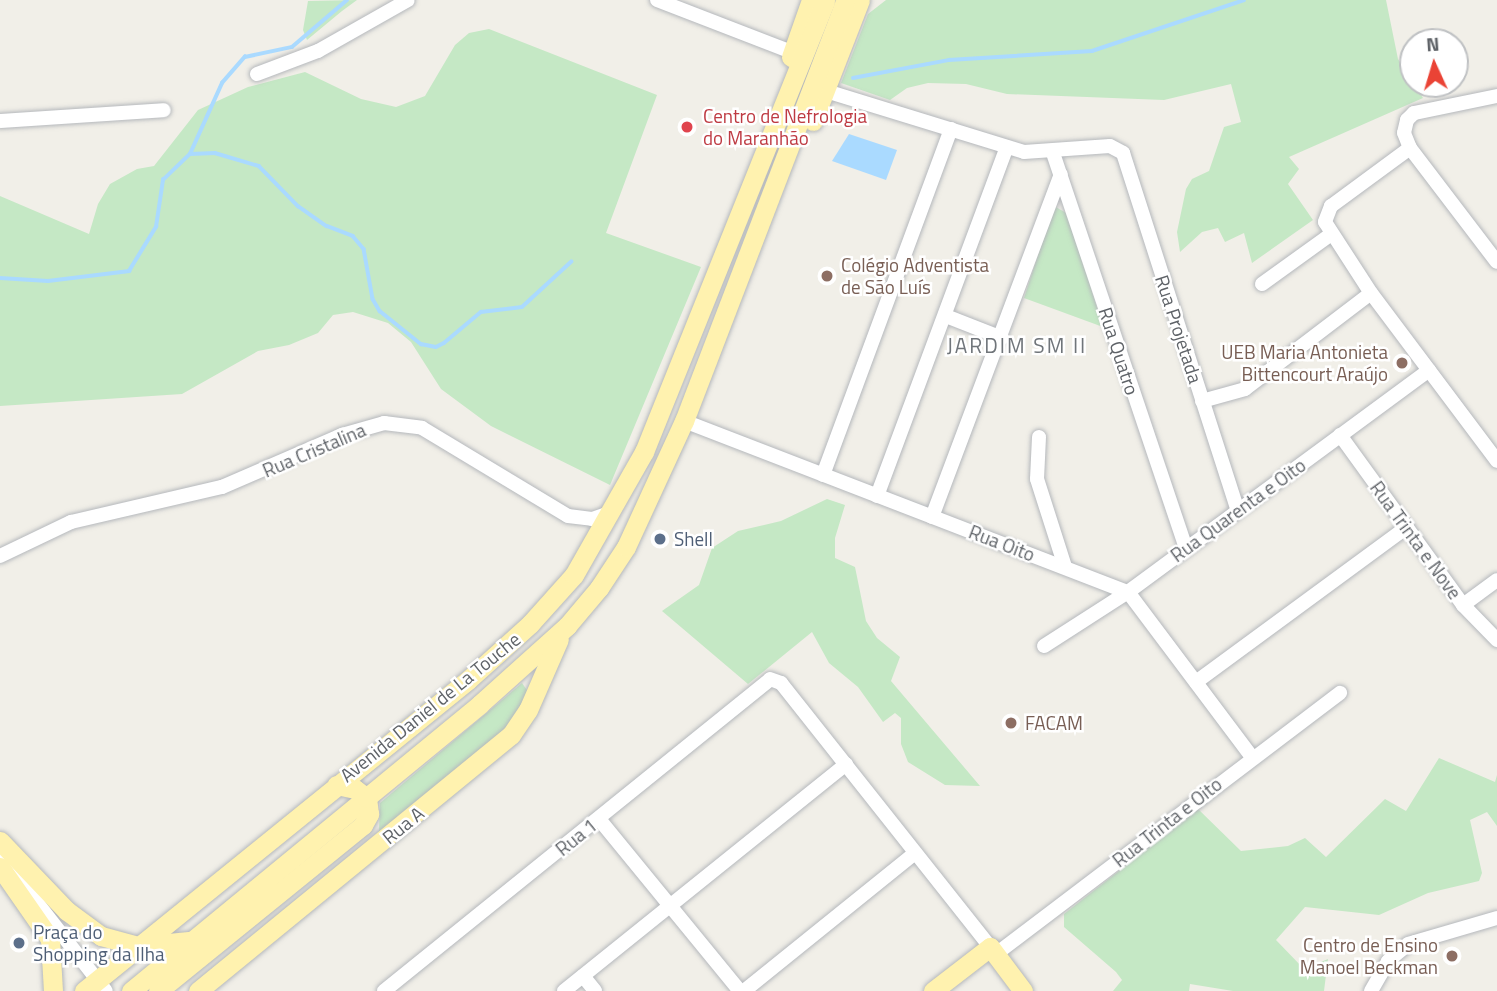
<!DOCTYPE html>
<meta charset="utf-8">
<style>
body{margin:0}
#map{position:relative;width:1497px;height:991px;overflow:hidden;background:#f1efe8;font-family:"Titillium Web",sans-serif}
div>[style]{position:absolute}
.green>*{inset:0;background:#c5e8c5}
.water>*{inset:0;background:#aadaff}
.stream>*{height:3.5px;margin:-1.75px;padding:0 1.75px;transform-origin:1.75px;border-radius:1.75px;background:#aadaff}
.roads{filter:drop-shadow(0 0 2px #b5b8bc) drop-shadow(0 0 2px #b5b8bc)}
.minor>*{height:14px;margin:-7px;padding:0 7px;transform-origin:7px;border-radius:7px;background:#fff}
.major>*{height:19px;margin:-9.5px;padding:0 9.5px;transform-origin:9.5px;border-radius:9.5px;background:#fff2af}
.dots>*{width:19px;height:19px;translate:-50% -50%;box-sizing:border-box;border:4px solid #fff;border-radius:50%}
span{translate:-50% -50%;white-space:nowrap;text-align:center;line-height:1.15;-webkit-text-stroke:5px #fff;paint-order:stroke}
.health-label{font-size:19px;color:#be3a42}
.left{translate:0 -50%;text-align:left}
.education-label{font-size:19px;color:#785e54}
.right{translate:-100% -50%;text-align:right}
.street-label{font-size:19px;color:#5f6368}
.service-label{font-size:19px;color:#4e5e75}
.neighbourhood-label{font-size:21px;color:#70757a;letter-spacing:2px}
.north{position:absolute;left:1399px;top:28px;width:70px;height:70px;box-sizing:border-box;background:#fff;border:2px solid #bfc1c3;border-radius:50%;rotate:356deg;font-size:19px;font-weight:700;line-height:28px;text-align:center;color:#5f6368}
.north::after{content:'';display:block;margin:auto;width:24px;height:32px;background:#ea4335;clip-path:polygon(50% 0,100% 100%,50% 72%,0 100%)}
</style>
<div id="map">
<div class="green">
<i style="clip-path:polygon(357px 0,342px 11px,307px 40px,303px 30px,308px 1px)"></i>
<i style="clip-path:polygon(886px 0,1386px 0,1398px 59px,1423px 98px,1289px 157px,1299px 169px,1288px 184px,1313px 220px,1252px 263px,1244px 233px,1225px 242px,1218px 228px,1202px 232px,1180px 252px,1177px 232px,1186px 189px,1192px 179px,1209px 171px,1224px 127px,1241px 122px,1231px 84px,1164px 100px,1007px 94px,966px 84px,928px 83px,907px 88px,890px 100px,841px 83px,868px 14px)"></i>
<i style="clip-path:polygon(489px 29px,657px 95px,606px 233px,701px 267px,610px 485px,491px 426px,441px 389px,411px 342px,388px 323px,353px 312px,333px 315px,318px 333px,289px 345px,258px 351px,182px 394px,0 406px,0 196px,89px 234px,98px 204px,110px 184px,137px 169px,154px 166px,198px 110px,248px 87px,305px 72px,361px 99px,396px 107px,425px 96px,455px 45px,469px 33px)"></i>
<i style="clip-path:polygon(1054px 206px,1068px 214px,1103px 327px,1024px 298px)"></i>
<i style="clip-path:polygon(827px 499px,845px 505px,835px 538px,835px 558px,855px 567px,866px 621px,877px 638px,900px 657px,891px 681px,980px 786px,945px 785px,908px 762px,901px 744px,901px 718px,895px 713px,883px 722px,858px 687px,829px 663px,812px 632px,748px 684px,662px 611px,699px 585px,712px 548px,738px 531px,781px 521px)"></i>
<i style="clip-path:polygon(522px 683px,531px 696px,505px 730px,372px 843px,379px 831px,380px 803px)"></i>
<i style="clip-path:polygon(1439px 758px,1495px 782px,1497px 775px,1497px 826px,1487px 812px,1470px 820px,1482px 873px,1479px 881px,1428px 893px,1379px 915px,1305px 907px,1276px 940px,1304px 969px,1328px 959px,1324px 991px,1233px 991px,1190px 984px,1189px 991px,1113px 991px,1122px 980px,1116px 972px,1064px 927px,1064px 914px,1198px 809px,1241px 851px,1288px 846px,1305px 838px,1326px 857px,1385px 799px,1406px 811px)"></i>
</div>
<div class="water">
<i style="clip-path:polygon(849px 134px,897px 150px,886px 180px,832px 161px)"></i>
</div>
<div class="stream">
<i style="left:853px;top:78px;width:98px;rotate:-10.6deg"></i>
<i style="left:949px;top:60px;width:143px;rotate:-3.6deg"></i>
<i style="left:1092px;top:51px;width:160px;rotate:-18.5deg"></i>
<i style="left:190px;top:154px;width:25px;rotate:-2deg"></i>
<i style="left:215px;top:153px;width:46px;rotate:16.5deg"></i>
<i style="left:259px;top:166px;width:56px;rotate:45.7deg"></i>
<i style="left:298px;top:206px;width:35px;rotate:35deg"></i>
<i style="left:327px;top:226px;width:28px;rotate:21deg"></i>
<i style="left:353px;top:236px;width:17px;rotate:50deg"></i>
<i style="left:364px;top:249px;width:51px;rotate:79.8deg"></i>
<i style="left:373px;top:299px;width:14px;rotate:60deg"></i>
<i style="left:380px;top:311px;width:53px;rotate:38.8deg"></i>
<i style="left:421px;top:344px;width:15px;rotate:11deg"></i>
<i style="left:436px;top:347px;width:9px;rotate:-27deg"></i>
<i style="left:444px;top:343px;width:48px;rotate:-40deg"></i>
<i style="left:481px;top:312px;width:41px;rotate:-7deg"></i>
<i style="left:522px;top:307px;width:67px;rotate:-42.6deg"></i>
<i style="left:0;top:278px;width:48px;rotate:3.6deg"></i>
<i style="left:48px;top:281px;width:82px;rotate:-7deg"></i>
<i style="left:129px;top:271px;width:52px;rotate:-58.5deg"></i>
<i style="left:156px;top:227px;width:48px;rotate:-81.5deg"></i>
<i style="left:163px;top:180px;width:37px;rotate:-44deg"></i>
<i style="left:190px;top:154px;width:78px;rotate:-65.7deg"></i>
<i style="left:222px;top:83px;width:35px;rotate:-49deg"></i>
<i style="left:245px;top:57px;width:48px;rotate:-12deg"></i>
<i style="left:292px;top:47px;width:72px;rotate:-40.5deg"></i>
</div>
<div class="roads">
<div class="minor">
<i style="left:657px;top:0;width:145px;rotate:21.1deg"></i>
<i style="left:257px;top:74px;width:65px;rotate:-20.7deg"></i>
<i style="left:318px;top:51px;width:103px;rotate:-29.5deg"></i>
<i style="left:826px;top:91px;width:207px;rotate:17.1deg"></i>
<i style="left:1024px;top:152px;width:86px;rotate:-4deg"></i>
<i style="left:1110px;top:146px;width:15px;rotate:28deg"></i>
<i style="left:1123px;top:153px;width:376px;rotate:72.2deg"></i>
<i style="left:1497px;top:96px;width:85px;rotate:168.4deg"></i>
<i style="left:1414px;top:113px;width:10px;rotate:135deg"></i>
<i style="left:1407px;top:120px;width:13px;rotate:103deg"></i>
<i style="left:1404px;top:133px;width:16px;rotate:68deg"></i>
<i style="left:1410px;top:148px;width:143px;rotate:52.7deg"></i>
<i style="left:0;top:121px;width:164px;rotate:-3.8deg"></i>
<i style="left:1410px;top:148px;width:98px;rotate:143.7deg"></i>
<i style="left:1331px;top:206px;width:17px;rotate:111deg"></i>
<i style="left:1325px;top:222px;width:85px;rotate:57.1deg"></i>
<i style="left:1371px;top:293px;width:210px;rotate:53.1deg"></i>
<i style="left:1053px;top:153px;width:417px;rotate:71.4deg"></i>
<i style="left:1262px;top:284px;width:84px;rotate:-35.8deg"></i>
<i style="left:946px;top:316px;width:60px;rotate:21.4deg"></i>
<i style="left:1202px;top:401px;width:45px;rotate:-15.6deg"></i>
<i style="left:1245px;top:389px;width:158px;rotate:-37.3deg"></i>
<i style="left:684px;top:421px;width:476px;rotate:21.1deg"></i>
<i style="left:1128px;top:592px;width:206px;rotate:53.1deg"></i>
<i style="left:1340px;top:435px;width:210px;rotate:54.1deg"></i>
<i style="left:1463px;top:605px;width:49px;rotate:45.8deg"></i>
<i style="left:1039px;top:437px;width:42px;rotate:92.7deg"></i>
<i style="left:1037px;top:479px;width:92px;rotate:72.3deg"></i>
<i style="left:823px;top:475px;width:369px;rotate:-69.7deg"></i>
<i style="left:877px;top:496px;width:372px;rotate:-69.6deg"></i>
<i style="left:932px;top:517px;width:366px;rotate:-69.4deg"></i>
<i style="left:0;top:556px;width:79px;rotate:-25.6deg"></i>
<i style="left:71px;top:522px;width:155px;rotate:-13.1deg"></i>
<i style="left:222px;top:487px;width:131px;rotate:-23.4deg"></i>
<i style="left:342px;top:435px;width:44px;rotate:-15.9deg"></i>
<i style="left:384px;top:423px;width:38px;rotate:7deg"></i>
<i style="left:422px;top:428px;width:170px;rotate:31.1deg"></i>
<i style="left:568px;top:516px;width:24px;rotate:7deg"></i>
<i style="left:592px;top:519px;width:21px;rotate:-19deg"></i>
<i style="left:1463px;top:605px;width:42px;rotate:-36.3deg"></i>
<i style="left:1044px;top:646px;width:100px;rotate:-32.7deg"></i>
<i style="left:1128px;top:592px;width:374px;rotate:-36.4deg"></i>
<i style="left:1196px;top:682px;width:262px;rotate:-36.3deg"></i>
<i style="left:599px;top:819px;width:222px;rotate:50.7deg"></i>
<i style="left:0;top:855px;width:172px;rotate:52.1deg"></i>
<i style="left:996px;top:954px;width:432px;rotate:-37.2deg"></i>
<i style="left:583px;top:976px;width:19px;rotate:51deg"></i>
<i style="left:384px;top:991px;width:496px;rotate:-38.9deg"></i>
<i style="left:770px;top:679px;width:12px;rotate:20deg"></i>
<i style="left:781px;top:683px;width:337px;rotate:51.6deg"></i>
<i style="left:564px;top:991px;width:362px;rotate:-38.8deg"></i>
<i style="left:744px;top:991px;width:220px;rotate:-38.9deg"></i>
<i style="left:1371px;top:991px;width:34px;rotate:-60deg"></i>
<i style="left:1388px;top:961px;width:26px;rotate:-40deg"></i>
<i style="left:1408px;top:944px;width:93px;rotate:-16.3deg"></i>
</div>
<div class="major">
<i style="left:791px;top:57px;width:60px;rotate:-70.7deg"></i>
<i style="left:813px;top:121px;width:130px;rotate:-68.8deg"></i>
<i style="left:0;top:841px;width:97px;rotate:46.3deg"></i>
<i style="left:67px;top:911px;width:42px;rotate:36.3deg"></i>
<i style="left:101px;top:936px;width:38px;rotate:15deg"></i>
<i style="left:138px;top:946px;width:51px;rotate:-5.6deg"></i>
<i style="left:0;top:867px;width:88px;rotate:55.2deg"></i>
<i style="left:50px;top:939px;width:52px;rotate:86.7deg"></i>
<i style="left:84px;top:991px;width:494px;rotate:-39deg"></i>
<i style="left:468px;top:680px;width:84px;rotate:-42.1deg"></i>
<i style="left:530px;top:624px;width:66px;rotate:-48.1deg"></i>
<i style="left:574px;top:575px;width:142px;rotate:-60.4deg"></i>
<i style="left:644px;top:452px;width:487px;rotate:-68.1deg"></i>
<i style="left:131px;top:991px;width:452px;rotate:-39.4deg"></i>
<i style="left:480px;top:704px;width:117px;rotate:-41.9deg"></i>
<i style="left:567px;top:626px;width:50px;rotate:-49.9deg"></i>
<i style="left:599px;top:588px;width:49px;rotate:-56.6deg"></i>
<i style="left:626px;top:547px;width:139px;rotate:-65.3deg"></i>
<i style="left:684px;top:421px;width:451px;rotate:-69deg"></i>
<i style="left:158px;top:991px;width:264px;rotate:-39deg"></i>
<i style="left:363px;top:825px;width:13px;rotate:-61deg"></i>
<i style="left:369px;top:814px;width:16px;rotate:-97deg"></i>
<i style="left:367px;top:798px;width:15px;rotate:-143deg"></i>
<i style="left:355px;top:789px;width:19px;rotate:-168deg"></i>
<i style="left:198px;top:991px;width:404px;rotate:-39.3deg"></i>
<i style="left:511px;top:735px;width:30px;rotate:-56deg"></i>
<i style="left:528px;top:710px;width:77px;rotate:-66.4deg"></i>
<i style="left:933px;top:991px;width:72px;rotate:-37.7deg"></i>
<i style="left:990px;top:947px;width:55px;rotate:53.1deg"></i>
</div>
</div>
<div class="dots">
<i style="left:687px;top:127px;background:#e0444e"></i>
<i style="left:827px;top:276px;background:#8d6e63"></i>
<i style="left:1402px;top:363px;background:#8d6e63"></i>
<i style="left:660px;top:539px;background:#5c6f8a"></i>
<i style="left:1011px;top:723px;background:#8d6e63"></i>
<i style="left:19px;top:943px;background:#5c6f8a"></i>
<i style="left:1452px;top:956px;background:#8d6e63"></i>
</div>
<div class="health-label">
<span class="left" style="left:703px;top:127px">Centro de Nefrologia<br>do Maranhão</span>
</div>
<div class="education-label">
<span class="left" style="left:841px;top:276px">Colégio Adventista<br>de São Luís</span>
<span class="right" style="left:1388px;top:363px">UEB Maria Antonieta<br>Bittencourt Araújo</span>
<span class="left" style="left:1025px;top:723px">FACAM</span>
<span class="right" style="left:1438px;top:956px">Centro de Ensino<br>Manoel Beckman</span>
</div>
<div class="street-label">
<span style="left:1179px;top:329px;rotate:72deg">Rua Projetada</span>
<span style="left:1119px;top:351px;rotate:72deg">Rua Quatro</span>
<span style="left:314px;top:450px;rotate:-23deg">Rua Cristalina</span>
<span style="left:1238px;top:510px;rotate:-36deg">Rua Quarenta e Oito</span>
<span style="left:1416px;top:540px;rotate:54deg">Rua Trinta e Nove</span>
<span style="left:1002px;top:543px;rotate:21deg">Rua Oito</span>
<span style="left:430px;top:707px;rotate:-39deg">Avenida Daniel de La Touche</span>
<span style="left:1167px;top:822px;rotate:-38deg">Rua Trinta e Oito</span>
<span style="left:403px;top:825px;rotate:-39deg">Rua A</span>
<span style="left:576px;top:837px;rotate:-39deg">Rua 1</span>
</div>
<div class="service-label">
<span class="left" style="left:674px;top:539px">Shell</span>
<span class="left" style="left:33px;top:943px">Praça do<br>Shopping da Ilha</span>
</div>
<div class="neighbourhood-label">
<span style="left:1017px;top:345px">JARDIM SM II</span>
</div>
<div class="north">N</div>
</div>
